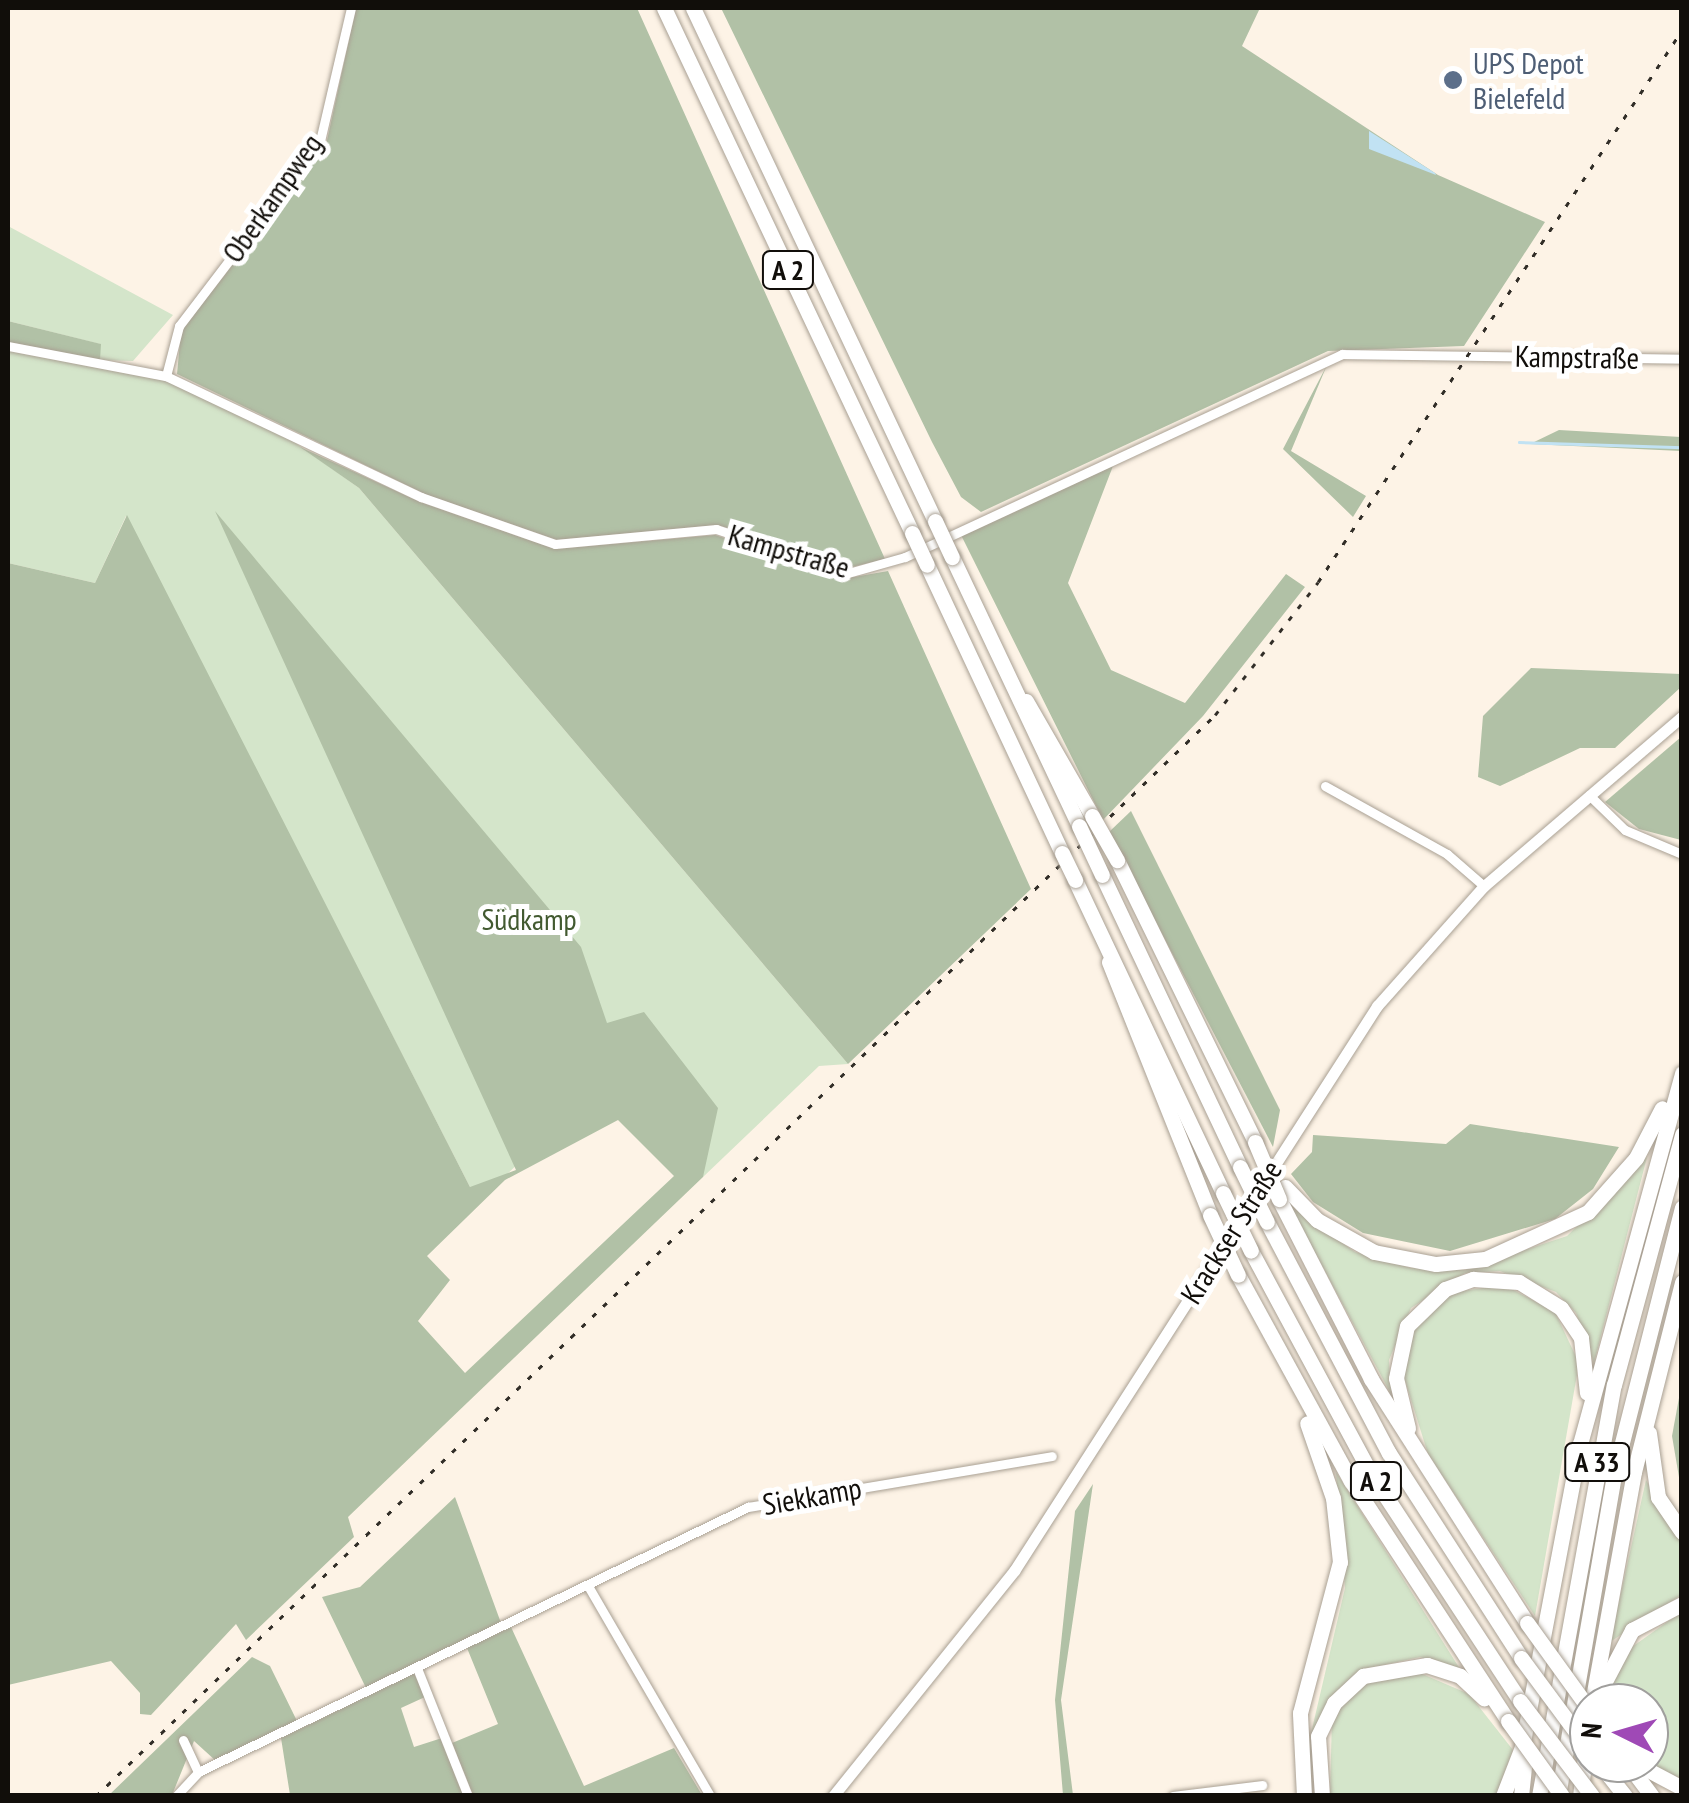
<!DOCTYPE html>
<meta charset="utf-8">
<style>
body{margin:0}
#map{position:relative;width:1689px;height:1803px;overflow:hidden;background:#fdf3e6;font-family:"PT Sans Narrow",sans-serif}
div>[style]{position:absolute}
.green>*{inset:0;background:#d4e5ca}
.forest>*{inset:0;background:#b1c1a6}
.water>*{inset:0;background:#c1e2f3}
.stream>*{height:2.5px;margin:-1.25px;padding:0 1.25px;transform-origin:1.25px;border-radius:1.25px;background:#c1e2f3}
.roads{filter:drop-shadow(0 0 2px #a9a093) drop-shadow(0 0 2px #a9a093)}
.minor>*{height:9px;margin:-4.5px;padding:0 4.5px;transform-origin:4.5px;border-radius:4.5px;background:#fff}
.tertiary>*{height:11px;margin:-5.5px;padding:0 5.5px;transform-origin:5.5px;border-radius:5.5px;background:#fff}
.motorway>*{height:15px;margin:-7.5px;padding:0 7.5px;transform-origin:7.5px;border-radius:7.5px;background:#fff}
.rail>*{height:2.5px;margin-top:-1.25px;transform-origin:0;background:repeating-linear-gradient(90deg,#312d27 0 5px,transparent 0 15px)}
.bridges{filter:drop-shadow(0 0 2px #a9a093) drop-shadow(0 0 2px #a9a093)}
.motorway-bridge>*{height:15px;margin:-7.5px;padding:0 7.5px;transform-origin:7.5px;border-radius:7.5px;background:#fff}
.dots>*{width:28px;height:28px;translate:-50% -50%;box-sizing:border-box;border:5px solid #fff;border-radius:50%}
span{translate:-50% -50%;white-space:nowrap;text-align:center;line-height:1.15;-webkit-text-stroke:10px #fff;paint-order:stroke}
.shield-label span{padding:2px 8px;background:#fff;border:2px solid;border-radius:8px;-webkit-text-stroke-width:0}
.shield-label{font-size:28px;color:#110e0a;font-weight:700}
.service-label{font-size:30px;color:#4e5e75}
.left{translate:0 -50%;text-align:left}
.street-label{font-size:30px;color:#110e0a}
.park-label{font-size:30px;color:#425a30}
.frame{position:absolute;inset:0;border:10px solid #110e0a;pointer-events:none}
.north{position:absolute;left:1569px;top:1683px;width:100px;height:100px;box-sizing:border-box;background:#fff;border:2px solid #a09f9d;border-radius:50%;rotate:275deg;font-size:28px;font-weight:700;line-height:40px;text-align:center;color:#110e0a}
.north::after{content:'';display:block;margin:auto;width:35px;height:45px;background:#9f49b6;clip-path:polygon(50% 0,100% 100%,50% 72%,0 100%)}
</style>
<div id="map">
<div class="green">
<i style="clip-path:polygon(8px 226px,173px 315px,133px 361px,100px 360px,100px 344px,8px 321px)"></i>
<i style="clip-path:polygon(8px 351px,176px 383px,287px 437px,359px 488px,848px 1064px,819px 1066px,703px 1177px,608px 1078px,483px 1197px,470px 1187px,126px 516px,95px 583px,8px 563px)"></i>
<i style="clip-path:polygon(1647px 1157px,1594px 1363px,1576px 1313px,1556px 1292px,1500px 1271px,1465px 1273px,1411px 1308px,1389px 1360px,1391px 1394px,1290px 1206px,1355px 1252px,1411px 1268px,1465px 1270px,1567px 1236px)"></i>
<i style="clip-path:polygon(1504px 1285px,1555px 1312px,1579px 1363px,1535px 1616px,1428px 1454px,1403px 1374px,1415px 1328px,1448px 1293px)"></i>
<i style="clip-path:polygon(1336px 1472px,1460px 1669px,1420px 1657px,1361px 1670px,1323px 1710px,1305px 1759px,1345px 1588px)"></i>
<i style="clip-path:polygon(1646px 1480px,1681px 1541px,1681px 1595px,1610px 1642px)"></i>
<i style="clip-path:polygon(1681px 1612px,1681px 1779px,1649px 1763px,1649px 1703px,1604px 1703px,1625px 1652px)"></i>
<i style="clip-path:polygon(1420px 1673px,1469px 1694px,1513px 1750px,1496px 1795px,1330px 1796px,1332px 1716px,1363px 1681px)"></i>
</div>
<div class="forest">
<i style="clip-path:polygon(356px 8px,637px 8px,885px 559px,852px 567px,718px 525px,557px 540px,427px 495px,177px 374px,181px 331px,326px 145px)"></i>
<i style="clip-path:polygon(721px 8px,1260px 8px,1242px 46px,1438px 175px,1545px 222px,1464px 346px,1328px 351px,981px 512px,961px 497px,932px 442px)"></i>
<i style="clip-path:polygon(8px 321px,101px 344px,100px 360px,8px 342px)"></i>
<i style="clip-path:polygon(1327px 365px,1291px 451px,1366px 496px,1353px 517px,1283px 449px)"></i>
<i style="clip-path:polygon(1559px 430px,1681px 437px,1681px 451px,1530px 444px)"></i>
<i style="clip-path:polygon(300px 447px,420px 502px,555px 549px,715px 535px,848px 578px,888px 571px,1031px 889px,848px 1064px,359px 488px)"></i>
<i style="clip-path:polygon(1113px 466px,1068px 583px,1111px 670px,1185px 703px,1286px 574px,1305px 587px,1203px 716px,1103px 820px,961px 535px)"></i>
<i style="clip-path:polygon(evenodd,215px 511px,581px 947px,607px 1023px,644px 1012px,718px 1108px,703px 1177px,348px 1517px,354px 1537px,246px 1640px,236px 1624px,151px 1715px,140px 1714px,140px 1693px,111px 1661px,8px 1685px,8px 563px,95px 583px,127px 515px,470px 1187px,516px 1170px,215px 511px,618px 1120px,674px 1176px,465px 1373px,418px 1321px,450px 1280px,427px 1256px,505px 1180px,618px 1120px)"></i>
<i style="clip-path:polygon(1531px 668px,1681px 674px,1681px 687px,1615px 748px,1580px 748px,1500px 786px,1478px 777px,1483px 716px)"></i>
<i style="clip-path:polygon(1681px 737px,1681px 840px,1639px 829px,1605px 802px)"></i>
<i style="clip-path:polygon(1131px 811px,1280px 1110px,1273px 1147px,1109px 832px)"></i>
<i style="clip-path:polygon(1470px 1124px,1619px 1147px,1593px 1189px,1555px 1219px,1450px 1251px,1363px 1233px,1313px 1202px,1291px 1174px,1312px 1152px,1313px 1135px,1446px 1144px)"></i>
<i style="clip-path:polygon(1681px 1387px,1682px 1489px,1681px 1489px,1672px 1436px)"></i>
<i style="clip-path:polygon(1093px 1484px,1061px 1700px,1073px 1795px,1063px 1795px,1055px 1700px,1075px 1511px)"></i>
<i style="clip-path:polygon(455px 1497px,501px 1623px,366px 1688px,322px 1597px,360px 1587px)"></i>
<i style="clip-path:polygon(511px 1627px,584px 1786px,674px 1748px,702px 1795px,473px 1795px,452px 1743px,498px 1724px,467px 1648px)"></i>
<i style="clip-path:polygon(252px 1657px,270px 1666px,297px 1721px,216px 1761px,194px 1741px,172px 1795px,108px 1796px)"></i>
<i style="clip-path:polygon(415px 1673px,425px 1697px,401px 1708px,414px 1747px,442px 1738px,463px 1794px,290px 1795px,281px 1738px)"></i>
</div>
<div class="water">
<i style="clip-path:polygon(1369px 131px,1435px 173px,1436px 175px,1369px 149px)"></i>
</div>
<div class="stream">
<i style="left:1519px;top:442px;width:163px;rotate:1.8deg"></i>
</div>
<div class="roads">
<div class="minor">
<i style="left:8px;top:346px;width:161px;rotate:10.8deg"></i>
<i style="left:166px;top:376px;width:282px;rotate:25.4deg"></i>
<i style="left:421px;top:497px;width:142px;rotate:19.3deg"></i>
<i style="left:555px;top:544px;width:162px;rotate:-5.3deg"></i>
<i style="left:716px;top:529px;width:139px;rotate:18.4deg"></i>
<i style="left:848px;top:573px;width:59px;rotate:-15.7deg"></i>
<i style="left:905px;top:557px;width:482px;rotate:-24.9deg"></i>
<i style="left:1342px;top:354px;width:340px;rotate:0.8deg"></i>
<i style="left:166px;top:376px;width:52px;rotate:-75.4deg"></i>
<i style="left:179px;top:326px;width:233px;rotate:-52.7deg"></i>
<i style="left:320px;top:141px;width:137px;rotate:-76.9deg"></i>
<i style="left:1325px;top:786px;width:140px;rotate:29.1deg"></i>
<i style="left:1447px;top:854px;width:49px;rotate:40.9deg"></i>
<i style="left:1589px;top:795px;width:50px;rotate:44.2deg"></i>
<i style="left:1625px;top:830px;width:62px;rotate:22.8deg"></i>
<i style="left:588px;top:1586px;width:243px;rotate:59.8deg"></i>
<i style="left:417px;top:1668px;width:138px;rotate:68.3deg"></i>
<i style="left:183px;top:1740px;width:35px;rotate:65deg"></i>
<i style="left:176px;top:1796px;width:33px;rotate:-47deg"></i>
<i style="left:198px;top:1772px;width:611px;rotate:-25.73deg"></i>
<i style="left:748px;top:1507px;width:308px;rotate:-9.5deg"></i>
<i style="left:1173px;top:1796px;width:90px;rotate:-7deg"></i>
</div>
<div class="tertiary">
<i style="left:833px;top:1796px;width:289px;rotate:-51.2deg"></i>
<i style="left:1014px;top:1571px;width:672px;rotate:-57.28deg"></i>
<i style="left:1377px;top:1006px;width:161px;rotate:-48.3deg"></i>
<i style="left:1484px;top:886px;width:261px;rotate:-40.6deg"></i>
</div>
<div class="motorway">
<i style="left:664px;top:8px;width:581px;rotate:64.71deg"></i>
<i style="left:693px;top:8px;width:567px;rotate:64.75deg"></i>
<i style="left:952px;top:557px;width:297px;rotate:64.7deg"></i>
<i style="left:927px;top:565px;width:318px;rotate:64.9deg"></i>
<i style="left:1026px;top:701px;width:133px;rotate:60.1deg"></i>
<i style="left:1117px;top:860px;width:314px;rotate:63.9deg"></i>
<i style="left:1102px;top:875px;width:323px;rotate:64.7deg"></i>
<i style="left:1075px;top:880px;width:346px;rotate:64.7deg"></i>
<i style="left:1109px;top:962px;width:272px;rotate:68.2deg"></i>
<i style="left:1285px;top:1187px;width:46px;rotate:45.9deg"></i>
<i style="left:1317px;top:1220px;width:65px;rotate:29.3deg"></i>
<i style="left:1374px;top:1252px;width:63px;rotate:11deg"></i>
<i style="left:1436px;top:1264px;width:49px;rotate:-5.8deg"></i>
<i style="left:1485px;top:1259px;width:113px;rotate:-24.5deg"></i>
<i style="left:1588px;top:1212px;width:72px;rotate:-48.4deg"></i>
<i style="left:1636px;top:1158px;width:56px;rotate:-62.5deg"></i>
<i style="left:1279px;top:1199px;width:202px;rotate:62.9deg"></i>
<i style="left:1371px;top:1379px;width:290px;rotate:57.4deg"></i>
<i style="left:1267px;top:1222px;width:261px;rotate:62.2deg"></i>
<i style="left:1389px;top:1453px;width:244px;rotate:57.2deg"></i>
<i style="left:1251px;top:1251px;width:253px;rotate:61.7deg"></i>
<i style="left:1371px;top:1474px;width:272px;rotate:56.7deg"></i>
<i style="left:1238px;top:1275px;width:235px;rotate:61.3deg"></i>
<i style="left:1351px;top:1481px;width:287px;rotate:56.8deg"></i>
<i style="left:1408px;top:1428px;width:51px;rotate:-103.5deg"></i>
<i style="left:1396px;top:1378px;width:53px;rotate:-78.1deg"></i>
<i style="left:1407px;top:1326px;width:53px;rotate:-44.2deg"></i>
<i style="left:1445px;top:1289px;width:30px;rotate:-20deg"></i>
<i style="left:1473px;top:1279px;width:46px;rotate:3.7deg"></i>
<i style="left:1519px;top:1282px;width:49px;rotate:31.8deg"></i>
<i style="left:1561px;top:1308px;width:36px;rotate:56deg"></i>
<i style="left:1581px;top:1338px;width:55px;rotate:83.8deg"></i>
<i style="left:1649px;top:1433px;width:65px;rotate:82deg"></i>
<i style="left:1658px;top:1497px;width:42px;rotate:55.6deg"></i>
<i style="left:1601px;top:1689px;width:67px;rotate:-62.3deg"></i>
<i style="left:1632px;top:1630px;width:56px;rotate:-27.5deg"></i>
<i style="left:1592px;top:1703px;width:235px;rotate:-79.7deg"></i>
<i style="left:1634px;top:1472px;width:196px;rotate:-75.8deg"></i>
<i style="left:1599px;top:1763px;width:42px;rotate:51.8deg"></i>
<i style="left:1635px;top:1763px;width:53px;rotate:28deg"></i>
<i style="left:1630px;top:1767px;width:36px;rotate:53deg"></i>
<i style="left:1304px;top:1796px;width:83px;rotate:-92.8deg"></i>
<i style="left:1300px;top:1713px;width:156px;rotate:-75.2deg"></i>
<i style="left:1340px;top:1562px;width:64px;rotate:-96.2deg"></i>
<i style="left:1333px;top:1498px;width:79px;rotate:-109.1deg"></i>
<i style="left:1322px;top:1796px;width:60px;rotate:-93.8deg"></i>
<i style="left:1318px;top:1736px;width:37px;rotate:-64deg"></i>
<i style="left:1334px;top:1703px;width:40px;rotate:-43deg"></i>
<i style="left:1363px;top:1676px;width:65px;rotate:-9.8deg"></i>
<i style="left:1427px;top:1665px;width:35px;rotate:18deg"></i>
<i style="left:1460px;top:1676px;width:33px;rotate:43deg"></i>
<i style="left:1503px;top:1796px;width:53px;rotate:-68.8deg"></i>
<i style="left:1522px;top:1747px;width:309px;rotate:-79.2deg"></i>
<i style="left:1580px;top:1444px;width:385px;rotate:-74.6deg"></i>
<i style="left:1521px;top:1796px;width:37px;rotate:-84deg"></i>
<i style="left:1539px;top:1796px;width:418px;rotate:-79.7deg"></i>
<i style="left:1614px;top:1385px;width:260px;rotate:-74.8deg"></i>
<i style="left:1558px;top:1796px;width:327px;rotate:-80.1deg"></i>
<i style="left:1614px;top:1474px;width:275px;rotate:-75.7deg"></i>
<i style="left:1580px;top:1796px;width:72px;rotate:-82.8deg"></i>
</div>
</div>
<div class="rail">
<i style="left:96px;top:1796px;width:1556px;rotate:-44.01deg"></i>
<i style="left:1215px;top:715px;width:168px;rotate:-52.2deg"></i>
<i style="left:1318px;top:582px;width:661px;rotate:-56.6deg"></i>
</div>
<div class="bridges">
<div class="motorway-bridge">
<i style="left:935px;top:521px;width:40px;rotate:65deg"></i>
<i style="left:912px;top:533px;width:35px;rotate:65deg"></i>
<i style="left:1092px;top:816px;width:51px;rotate:60.4deg"></i>
<i style="left:1079px;top:826px;width:54px;rotate:64.9deg"></i>
<i style="left:1062px;top:853px;width:30px;rotate:64deg"></i>
<i style="left:1255px;top:1142px;width:62px;rotate:67.2deg"></i>
<i style="left:1240px;top:1167px;width:61px;rotate:63.9deg"></i>
<i style="left:1223px;top:1193px;width:64px;rotate:64.2deg"></i>
<i style="left:1210px;top:1215px;width:66px;rotate:65deg"></i>
<i style="left:1527px;top:1623px;width:106px;rotate:54.2deg"></i>
<i style="left:1521px;top:1658px;width:114px;rotate:53.5deg"></i>
<i style="left:1520px;top:1701px;width:119px;rotate:52.8deg"></i>
<i style="left:1508px;top:1721px;width:92px;rotate:54.2deg"></i>
</div>
</div>
<div class="dots">
<i style="left:1453px;top:80px;background:#5c6f8a"></i>
</div>
<div class="shield-label">
<span style="left:788px;top:270px">A 2</span>
<span style="left:1597px;top:1462px">A 33</span>
<span style="left:1376px;top:1481px">A 2</span>
</div>
<div class="service-label">
<span class="left" style="left:1473px;top:80px">UPS Depot<br>Bielefeld</span>
</div>
<div class="street-label">
<span style="left:272px;top:198px;rotate:-55deg">Oberkampweg</span>
<span style="left:1577px;top:357px;rotate:1deg">Kampstraße</span>
<span style="left:789px;top:551px;rotate:16deg">Kampstraße</span>
<span style="left:1231px;top:1232px;rotate:-58deg">Krackser Straße</span>
<span style="left:812px;top:1496px;rotate:-10deg">Siekkamp</span>
</div>
<div class="park-label">
<span style="left:529px;top:919px">Südkamp</span>
</div>
<div class="frame"></div>
<div class="north">N</div>
</div>
